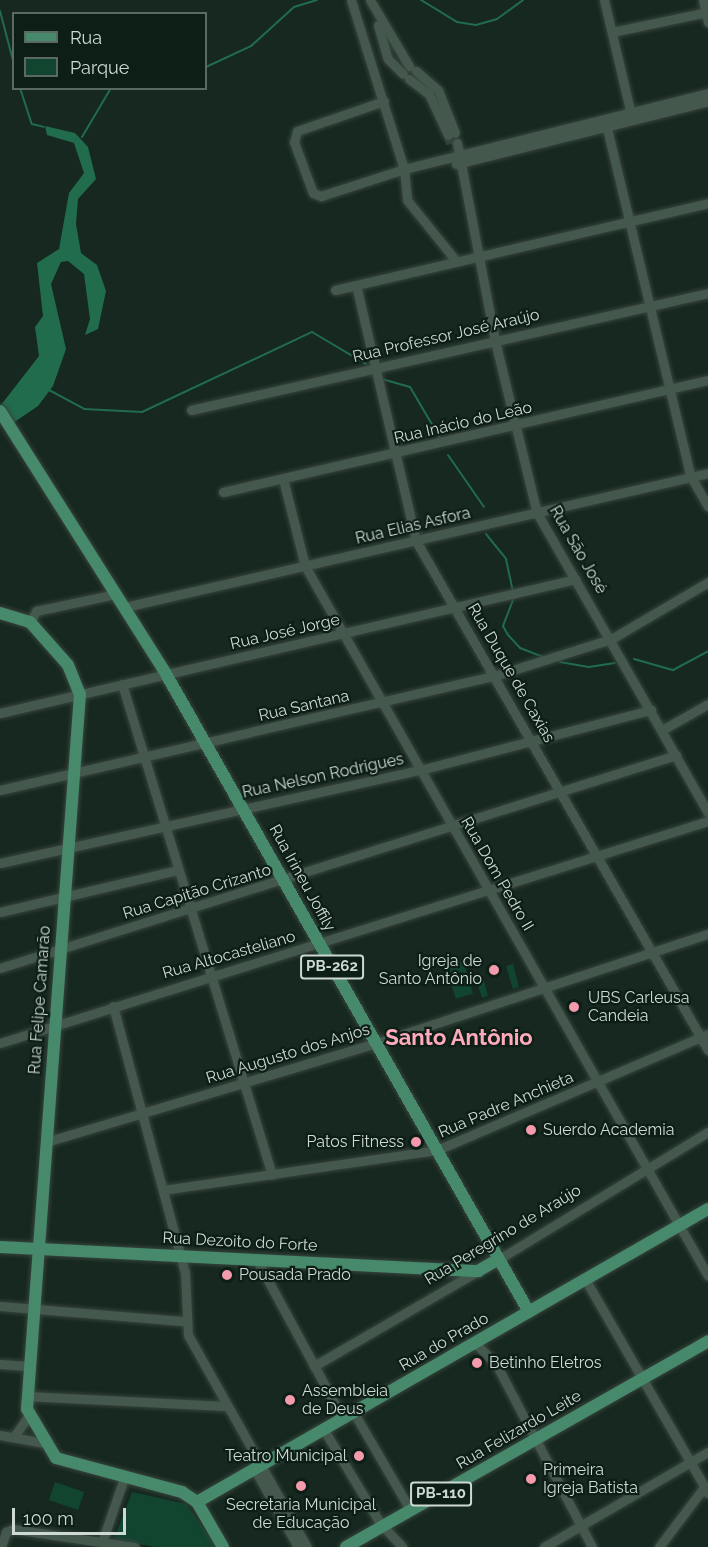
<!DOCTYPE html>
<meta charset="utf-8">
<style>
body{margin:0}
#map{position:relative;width:708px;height:1547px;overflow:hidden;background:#16281f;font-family:Raleway,sans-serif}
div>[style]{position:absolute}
.green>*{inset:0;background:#114530;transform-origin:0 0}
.water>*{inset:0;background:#216c4d}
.stream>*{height:2px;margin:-1px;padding:0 1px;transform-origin:1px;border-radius:1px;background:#216c4d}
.minor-tunnel>*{height:9px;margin-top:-4.5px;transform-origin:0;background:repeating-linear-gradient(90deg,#32433a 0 9px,transparent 0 13.5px)}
.roads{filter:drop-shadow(0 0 2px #37443e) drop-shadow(0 0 2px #37443e)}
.minor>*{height:9px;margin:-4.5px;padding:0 4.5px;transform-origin:4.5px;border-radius:4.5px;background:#45584e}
.major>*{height:12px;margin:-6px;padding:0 6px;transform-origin:6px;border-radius:6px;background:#47896b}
.dots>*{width:16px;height:16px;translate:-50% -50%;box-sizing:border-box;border:3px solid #0d1e16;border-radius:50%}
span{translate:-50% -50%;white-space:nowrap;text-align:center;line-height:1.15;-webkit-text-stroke:4.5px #0d1e16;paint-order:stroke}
.shield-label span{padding:2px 4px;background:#0d1e16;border:2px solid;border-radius:4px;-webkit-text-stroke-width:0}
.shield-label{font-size:15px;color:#ced9d3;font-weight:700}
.street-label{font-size:16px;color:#ced9d3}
.poi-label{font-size:16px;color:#ced9d3}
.right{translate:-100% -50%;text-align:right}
.left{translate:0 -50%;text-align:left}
.district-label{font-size:22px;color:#feaaba;font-weight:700}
.legend{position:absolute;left:12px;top:12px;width:195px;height:78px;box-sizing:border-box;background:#0d1e16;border:2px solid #5a6962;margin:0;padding:8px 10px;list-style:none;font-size:18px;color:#ced9d3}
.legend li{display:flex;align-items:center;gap:12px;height:30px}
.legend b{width:30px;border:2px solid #5a6962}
.scale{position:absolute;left:12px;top:1508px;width:114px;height:27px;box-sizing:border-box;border:3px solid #ced9d3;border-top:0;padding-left:8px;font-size:18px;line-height:21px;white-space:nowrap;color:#ced9d3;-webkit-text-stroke:4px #0d1e16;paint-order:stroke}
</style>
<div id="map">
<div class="green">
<i style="left:463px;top:961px;width:34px;height:18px;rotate:73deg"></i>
<i style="clip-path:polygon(513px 964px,519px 987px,513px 989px,506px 966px)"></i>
<i style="clip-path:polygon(482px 973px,488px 996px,482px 998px,475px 976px)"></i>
<i style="left:55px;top:1482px;width:31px;height:19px;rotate:19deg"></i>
<i style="clip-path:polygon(132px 1492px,186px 1504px,217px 1547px,155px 1547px,114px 1539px)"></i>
</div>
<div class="water">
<i style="clip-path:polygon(45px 126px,75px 133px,88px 147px,96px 179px,78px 199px,76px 224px,81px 253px,97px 265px,106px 291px,98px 329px,85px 335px,90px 319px,84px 274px,68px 261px,61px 262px,51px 284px,66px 349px,53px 386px,38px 406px,13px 423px,1px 405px,39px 356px,35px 327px,43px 316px,37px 263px,59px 249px,69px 193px,84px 173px,74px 143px,47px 135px)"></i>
</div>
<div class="stream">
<i style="left:421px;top:0;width:42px;rotate:31.4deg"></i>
<i style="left:457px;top:22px;width:19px;rotate:9deg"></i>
<i style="left:476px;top:25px;width:22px;rotate:-16deg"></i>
<i style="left:497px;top:19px;width:32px;rotate:-36deg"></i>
<i style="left:0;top:11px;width:55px;rotate:75.2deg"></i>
<i style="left:206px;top:67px;width:50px;rotate:-25deg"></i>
<i style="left:251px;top:46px;width:58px;rotate:-42.2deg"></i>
<i style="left:294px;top:7px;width:24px;rotate:-17deg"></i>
<i style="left:20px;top:88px;width:38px;rotate:72deg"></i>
<i style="left:32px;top:124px;width:12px;rotate:14deg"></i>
<i style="left:82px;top:137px;width:57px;rotate:-59.4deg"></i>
<i style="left:382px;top:379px;width:29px;rotate:16deg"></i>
<i style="left:410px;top:387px;width:59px;rotate:59.5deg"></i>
<i style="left:49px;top:390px;width:40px;rotate:28deg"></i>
<i style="left:84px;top:409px;width:58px;rotate:3deg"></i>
<i style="left:142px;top:412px;width:188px;rotate:-25.2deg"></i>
<i style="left:312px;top:332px;width:63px;rotate:30.7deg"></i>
<i style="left:448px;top:455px;width:63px;rotate:55.3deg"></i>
<i style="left:486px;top:534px;width:32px;rotate:51deg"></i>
<i style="left:506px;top:559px;width:33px;rotate:78deg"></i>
<i style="left:513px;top:600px;width:28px;rotate:111deg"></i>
<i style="left:503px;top:626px;width:10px;rotate:61deg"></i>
<i style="left:508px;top:635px;width:18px;rotate:47deg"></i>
<i style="left:520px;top:648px;width:25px;rotate:21deg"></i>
<i style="left:634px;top:659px;width:41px;rotate:15.8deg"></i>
<i style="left:673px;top:670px;width:40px;rotate:-28deg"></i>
<i style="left:560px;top:662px;width:29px;rotate:10deg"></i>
<i style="left:589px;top:667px;width:26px;rotate:-9deg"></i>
</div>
<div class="minor-tunnel">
<i style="left:448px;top:135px;width:10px;rotate:73deg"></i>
</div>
<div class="roads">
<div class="minor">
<i style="left:351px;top:0;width:177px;rotate:72.6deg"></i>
<i style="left:404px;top:169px;width:31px;rotate:84deg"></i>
<i style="left:407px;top:200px;width:78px;rotate:51.2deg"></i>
<i style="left:370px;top:0;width:77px;rotate:59.4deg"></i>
<i style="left:604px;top:0;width:121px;rotate:76.7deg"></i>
<i style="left:703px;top:0;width:23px;rotate:77deg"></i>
<i style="left:378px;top:25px;width:35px;rotate:74deg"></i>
<i style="left:388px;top:59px;width:21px;rotate:45deg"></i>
<i style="left:612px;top:32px;width:98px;rotate:-11.8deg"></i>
<i style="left:416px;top:71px;width:29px;rotate:41deg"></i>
<i style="left:438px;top:90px;width:46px;rotate:68.4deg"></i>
<i style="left:409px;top:79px;width:25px;rotate:37deg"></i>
<i style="left:429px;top:94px;width:45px;rotate:65.1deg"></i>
<i style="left:384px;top:101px;width:92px;rotate:161deg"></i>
<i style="left:297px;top:131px;width:11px;rotate:105deg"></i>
<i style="left:294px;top:142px;width:54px;rotate:69.6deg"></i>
<i style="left:313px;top:193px;width:9px;rotate:21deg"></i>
<i style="left:321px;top:196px;width:87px;rotate:-18deg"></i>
<i style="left:404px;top:169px;width:313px;rotate:-14deg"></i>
<i style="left:605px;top:120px;width:367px;rotate:76.5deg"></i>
<i style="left:691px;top:477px;width:34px;rotate:60deg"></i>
<i style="left:457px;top:143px;width:202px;rotate:79.1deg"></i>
<i style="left:495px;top:341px;width:177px;rotate:76.3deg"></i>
<i style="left:537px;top:513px;width:345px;rotate:60.3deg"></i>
<i style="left:456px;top:164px;width:260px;rotate:-14deg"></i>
<i style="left:356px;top:285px;width:263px;rotate:76.8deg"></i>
<i style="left:416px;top:541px;width:587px;rotate:60.16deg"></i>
<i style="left:335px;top:290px;width:383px;rotate:-13.1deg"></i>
<i style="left:191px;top:410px;width:530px;rotate:-12.75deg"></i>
<i style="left:283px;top:479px;width:90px;rotate:75.8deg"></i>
<i style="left:305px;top:566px;width:816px;rotate:60.42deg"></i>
<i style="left:223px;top:492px;width:498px;rotate:-13deg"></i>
<i style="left:125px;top:607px;width:598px;rotate:-12.94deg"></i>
<i style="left:30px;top:622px;width:13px;rotate:-61deg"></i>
<i style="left:36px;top:611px;width:82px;rotate:-12deg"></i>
<i style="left:122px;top:684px;width:513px;rotate:73.01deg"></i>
<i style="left:0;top:713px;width:591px;rotate:-13.1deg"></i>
<i style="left:662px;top:730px;width:53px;rotate:-29.5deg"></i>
<i style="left:0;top:790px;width:510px;rotate:-13.03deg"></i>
<i style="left:497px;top:675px;width:120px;rotate:-17.5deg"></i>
<i style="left:611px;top:639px;width:113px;rotate:-30.4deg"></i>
<i style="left:0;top:863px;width:430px;rotate:-12.5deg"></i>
<i style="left:420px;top:770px;width:239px;rotate:-14.6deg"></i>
<i style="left:0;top:912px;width:183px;rotate:-13.3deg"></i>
<i style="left:0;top:968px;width:709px;rotate:-17.49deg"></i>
<i style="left:113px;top:1006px;width:276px;rotate:74.9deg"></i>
<i style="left:185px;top:1272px;width:63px;rotate:87.3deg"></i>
<i style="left:188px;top:1335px;width:243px;rotate:60.7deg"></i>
<i style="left:0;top:1043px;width:742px;rotate:-17.41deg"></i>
<i style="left:46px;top:1142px;width:345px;rotate:-16.7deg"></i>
<i style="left:376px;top:1043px;width:349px;rotate:-18.2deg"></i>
<i style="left:163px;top:1190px;width:277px;rotate:-8.3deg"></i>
<i style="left:437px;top:1150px;width:295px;rotate:-23.2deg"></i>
<i style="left:499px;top:1259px;width:245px;rotate:-31.3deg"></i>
<i style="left:257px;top:1260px;width:181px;rotate:61.6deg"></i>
<i style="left:585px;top:1279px;width:247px;rotate:60.1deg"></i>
<i style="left:0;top:1306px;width:185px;rotate:4.7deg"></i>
<i style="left:475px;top:1343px;width:30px;rotate:45deg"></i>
<i style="left:496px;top:1364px;width:207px;rotate:62.3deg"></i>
<i style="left:0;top:1364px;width:28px;rotate:4deg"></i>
<i style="left:314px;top:1366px;width:190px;rotate:-30.1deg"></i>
<i style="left:26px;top:1396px;width:199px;rotate:2.9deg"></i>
<i style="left:354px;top:1413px;width:113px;rotate:59.8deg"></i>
<i style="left:324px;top:1430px;width:109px;rotate:58.9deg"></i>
<i style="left:380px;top:1523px;width:33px;rotate:47deg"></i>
<i style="left:0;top:1435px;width:45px;rotate:10.3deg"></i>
<i style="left:15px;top:1435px;width:24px;rotate:-55deg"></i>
<i style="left:255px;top:1470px;width:88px;rotate:60.8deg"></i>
<i style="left:102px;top:1542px;width:68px;rotate:-71deg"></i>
<i style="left:1px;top:1547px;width:16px;rotate:-72deg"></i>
<i style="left:6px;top:1532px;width:8px;rotate:-23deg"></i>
<i style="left:13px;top:1529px;width:123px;rotate:8.4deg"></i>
<i style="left:544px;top:1547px;width:190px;rotate:-30.1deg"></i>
<i style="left:659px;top:1547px;width:76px;rotate:-53deg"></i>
</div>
<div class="major">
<i style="left:0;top:411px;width:311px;rotate:57.7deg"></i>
<i style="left:166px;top:674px;width:734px;rotate:60.36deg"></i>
<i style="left:0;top:613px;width:31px;rotate:17deg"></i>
<i style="left:30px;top:622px;width:57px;rotate:48.5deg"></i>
<i style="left:68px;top:665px;width:31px;rotate:68deg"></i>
<i style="left:80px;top:694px;width:717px;rotate:94.24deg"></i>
<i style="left:27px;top:1409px;width:57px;rotate:59.4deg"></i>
<i style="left:56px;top:1458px;width:131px;rotate:15.1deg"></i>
<i style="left:182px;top:1492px;width:18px;rotate:34deg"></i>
<i style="left:197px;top:1502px;width:52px;rotate:60deg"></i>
<i style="left:0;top:1247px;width:479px;rotate:2.9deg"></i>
<i style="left:478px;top:1271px;width:24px;rotate:-30deg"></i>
<i style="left:197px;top:1502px;width:589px;rotate:-29.83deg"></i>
<i style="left:346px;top:1547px;width:417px;rotate:-29.6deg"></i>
</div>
</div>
<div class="dots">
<i style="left:494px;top:970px;background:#f39aac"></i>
<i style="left:574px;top:1007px;background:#f39aac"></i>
<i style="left:531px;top:1130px;background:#f39aac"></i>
<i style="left:416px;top:1142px;background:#f39aac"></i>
<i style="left:227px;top:1275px;background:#f39aac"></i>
<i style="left:477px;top:1363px;background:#f39aac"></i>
<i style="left:290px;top:1400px;background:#f39aac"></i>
<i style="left:359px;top:1456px;background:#f39aac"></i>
<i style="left:531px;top:1479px;background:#f39aac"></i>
<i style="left:301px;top:1486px;background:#f39aac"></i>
</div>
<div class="shield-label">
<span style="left:332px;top:967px">PB-262</span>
<span style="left:441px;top:1494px">PB-110</span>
</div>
<div class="street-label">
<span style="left:446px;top:336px;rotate:-13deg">Rua Professor José Araújo</span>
<span style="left:463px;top:423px;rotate:-13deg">Rua Inácio do Leão</span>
<span style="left:413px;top:526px;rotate:-13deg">Rua Elias Asfora</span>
<span style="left:578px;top:550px;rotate:60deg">Rua São José</span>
<span style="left:285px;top:632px;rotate:-13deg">Rua José Jorge</span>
<span style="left:511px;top:673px;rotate:60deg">Rua Duque de Caxias</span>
<span style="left:304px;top:706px;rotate:-13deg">Rua Santana</span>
<span style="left:323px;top:776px;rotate:-12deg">Rua Nelson Rodrigues</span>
<span style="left:497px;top:874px;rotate:60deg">Rua Dom Pedro II</span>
<span style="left:302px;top:878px;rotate:61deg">Rua Irineu Joffily</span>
<span style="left:197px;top:892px;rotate:-17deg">Rua Capitão Crizanto</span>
<span style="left:229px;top:955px;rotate:-16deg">Rua Altocasteliano</span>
<span style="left:40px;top:1000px;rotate:-86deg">Rua Felipe Camarão</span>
<span style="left:288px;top:1054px;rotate:-17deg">Rua Augusto dos Anjos</span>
<span style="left:506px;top:1105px;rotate:-23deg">Rua Padre Anchieta</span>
<span style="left:503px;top:1235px;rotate:-31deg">Rua Peregrino de Araújo</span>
<span style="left:240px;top:1242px;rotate:3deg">Rua Dezoito do Forte</span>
<span style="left:444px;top:1342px;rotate:-30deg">Rua do Prado</span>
<span style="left:519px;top:1430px;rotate:-30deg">Rua Felizardo Leite</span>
</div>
<div class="poi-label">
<span class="right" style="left:482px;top:970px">Igreja de<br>Santo Antônio</span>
<span class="left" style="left:588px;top:1007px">UBS Carleusa<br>Candeia</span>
<span class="left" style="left:543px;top:1130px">Suerdo Academia</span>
<span class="right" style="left:404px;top:1142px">Patos Fitness</span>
<span class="left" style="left:239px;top:1275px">Pousada Prado</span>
<span class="left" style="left:489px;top:1363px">Betinho Eletros</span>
<span class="left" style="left:302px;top:1400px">Assembleia<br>de Deus</span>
<span class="right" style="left:347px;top:1456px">Teatro Municipal</span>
<span class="left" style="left:543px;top:1479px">Primeira<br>Igreja Batista</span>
<span style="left:301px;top:1514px">Secretaria Municipal<br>de Educação</span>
</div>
<div class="district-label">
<span style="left:459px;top:1038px">Santo Antônio</span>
</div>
<ul class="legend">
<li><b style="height:8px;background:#47896b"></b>Rua</li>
<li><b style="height:16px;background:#114530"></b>Parque</li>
</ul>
<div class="scale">100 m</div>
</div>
